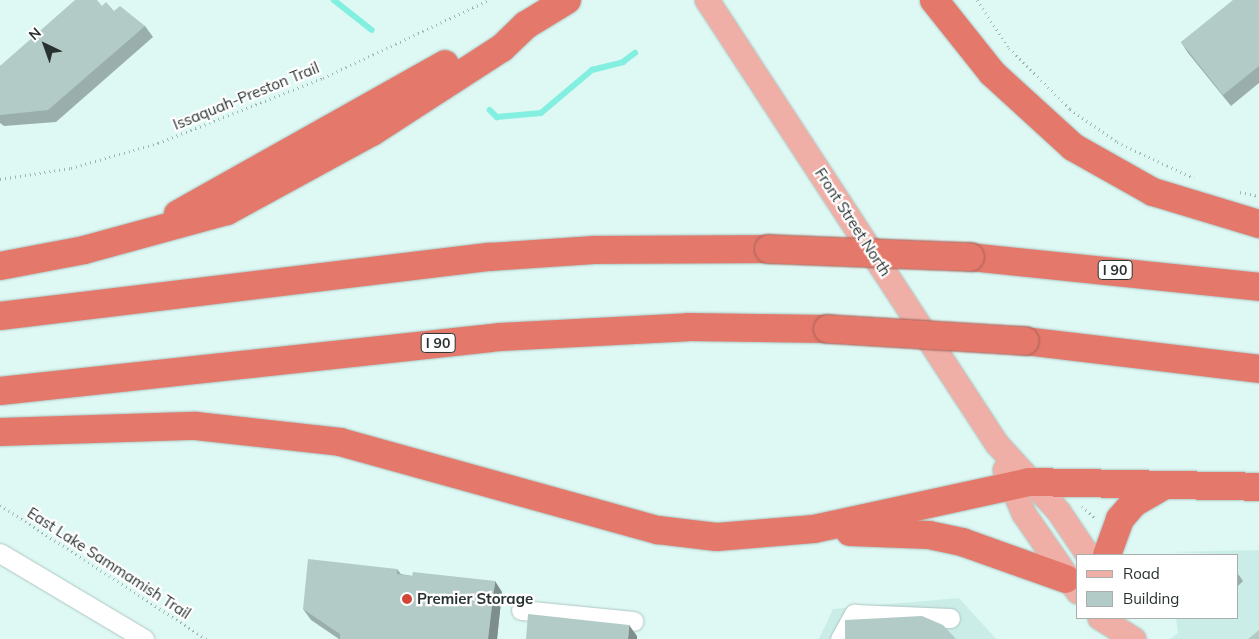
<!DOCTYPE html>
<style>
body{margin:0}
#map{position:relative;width:1259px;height:639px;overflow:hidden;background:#def8f4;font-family:Mulish,sans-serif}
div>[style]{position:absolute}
.built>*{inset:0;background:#cbede8}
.stream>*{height:5.5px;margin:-2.75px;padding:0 2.75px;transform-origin:2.75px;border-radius:2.75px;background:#83efe1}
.path>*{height:3px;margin-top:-1.5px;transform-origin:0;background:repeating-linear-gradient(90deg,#a0b5b1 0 1px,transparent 0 5px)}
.roads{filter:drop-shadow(0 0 1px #aec6c2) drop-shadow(0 0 1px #aec6c2)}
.minor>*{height:19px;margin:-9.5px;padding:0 9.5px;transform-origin:9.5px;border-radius:9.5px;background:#fff}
.major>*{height:24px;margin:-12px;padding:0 12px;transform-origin:12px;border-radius:12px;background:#efafa6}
.highway>*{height:28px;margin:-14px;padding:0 14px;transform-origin:14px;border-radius:14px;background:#e4796b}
.bridges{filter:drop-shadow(0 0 1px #a26056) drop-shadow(0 0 1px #a26056)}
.highway-bridge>*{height:28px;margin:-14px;padding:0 14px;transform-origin:14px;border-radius:14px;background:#e4796b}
.wall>*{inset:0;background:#9aafab}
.shaded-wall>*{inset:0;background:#7d8e8b}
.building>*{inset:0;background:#b3cbc7}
.dots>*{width:14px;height:14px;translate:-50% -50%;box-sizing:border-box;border:2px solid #fff;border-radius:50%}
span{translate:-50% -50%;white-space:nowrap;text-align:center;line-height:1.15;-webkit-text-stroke:4.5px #fff;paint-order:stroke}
.shield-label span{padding:1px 4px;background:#fff;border:1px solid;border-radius:4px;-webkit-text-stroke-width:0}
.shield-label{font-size:14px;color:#283230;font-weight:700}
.street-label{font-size:15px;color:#283230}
.poi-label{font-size:15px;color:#283230;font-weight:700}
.left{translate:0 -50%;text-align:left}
.legend{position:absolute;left:1076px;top:554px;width:162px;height:65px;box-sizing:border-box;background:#fff;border:1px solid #a9adac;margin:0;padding:6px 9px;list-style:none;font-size:15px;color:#283230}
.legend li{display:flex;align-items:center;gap:10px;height:25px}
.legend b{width:25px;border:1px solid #a9adac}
.north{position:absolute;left:20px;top:20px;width:50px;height:50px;-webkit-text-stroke:4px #fff;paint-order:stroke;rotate:318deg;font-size:14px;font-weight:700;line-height:20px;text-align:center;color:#283230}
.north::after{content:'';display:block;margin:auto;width:18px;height:22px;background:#283230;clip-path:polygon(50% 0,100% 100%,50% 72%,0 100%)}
</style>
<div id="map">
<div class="built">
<i style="clip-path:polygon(1259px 550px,1259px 639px,1170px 639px,1178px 633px,1176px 618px,1238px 618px,1238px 555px,1171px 552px)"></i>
<i style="clip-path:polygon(959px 598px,996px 639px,819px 639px,833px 609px)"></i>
</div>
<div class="stream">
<i style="left:334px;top:0;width:48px;rotate:38.3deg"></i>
<i style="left:490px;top:110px;width:10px;rotate:45deg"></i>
<i style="left:497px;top:117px;width:44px;rotate:-5.2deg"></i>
<i style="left:541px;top:113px;width:67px;rotate:-40.1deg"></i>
<i style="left:592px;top:70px;width:32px;rotate:-14deg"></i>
<i style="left:623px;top:62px;width:15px;rotate:-37deg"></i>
</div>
<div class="path">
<i style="left:977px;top:0;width:58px;rotate:56.3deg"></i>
<i style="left:1009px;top:48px;width:86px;rotate:45deg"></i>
<i style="left:1070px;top:109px;width:57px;rotate:35.1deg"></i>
<i style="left:1117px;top:142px;width:85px;rotate:25.1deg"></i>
<i style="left:0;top:179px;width:72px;rotate:-8.8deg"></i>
<i style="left:71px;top:168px;width:91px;rotate:-16deg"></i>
<i style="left:158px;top:143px;width:177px;rotate:-21.5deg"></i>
<i style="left:323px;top:78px;width:183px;rotate:-25.2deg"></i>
<i style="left:1240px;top:192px;width:19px;rotate:12deg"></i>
<i style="left:0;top:505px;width:246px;rotate:33deg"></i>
<i style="left:1082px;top:506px;width:19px;rotate:43deg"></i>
</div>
<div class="roads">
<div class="minor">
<i style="left:0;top:553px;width:168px;rotate:30.8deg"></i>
<i style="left:521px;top:610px;width:113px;rotate:5.6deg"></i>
<i style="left:840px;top:639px;width:29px;rotate:-61deg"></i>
<i style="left:854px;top:614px;width:96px;rotate:2.4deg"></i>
</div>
<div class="major">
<i style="left:707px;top:0;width:530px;rotate:56.85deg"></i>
<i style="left:997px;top:444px;width:92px;rotate:47.6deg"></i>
<i style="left:1059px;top:512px;width:52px;rotate:56deg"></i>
<i style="left:1005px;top:470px;width:48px;rotate:66.6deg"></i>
<i style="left:1024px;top:514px;width:95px;rotate:55.3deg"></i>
<i style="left:1100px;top:618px;width:40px;rotate:32deg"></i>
</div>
<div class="highway">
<i style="left:934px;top:0;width:93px;rotate:51.5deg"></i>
<i style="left:992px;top:73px;width:110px;rotate:42.4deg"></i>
<i style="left:1073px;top:147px;width:92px;rotate:29.4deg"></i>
<i style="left:1153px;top:192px;width:111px;rotate:16.8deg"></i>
<i style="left:178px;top:214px;width:306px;rotate:-29.3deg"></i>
<i style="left:970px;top:257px;width:291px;rotate:5.9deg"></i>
<i style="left:0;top:266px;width:86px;rotate:-10.8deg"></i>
<i style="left:84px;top:250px;width:148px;rotate:-15.3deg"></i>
<i style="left:227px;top:211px;width:165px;rotate:-28.6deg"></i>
<i style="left:372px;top:132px;width:155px;rotate:-32.9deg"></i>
<i style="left:502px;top:48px;width:33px;rotate:-44deg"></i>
<i style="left:526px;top:25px;width:48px;rotate:-31.4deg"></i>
<i style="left:0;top:316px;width:493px;rotate:-6.9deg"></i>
<i style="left:489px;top:257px;width:105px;rotate:-3.8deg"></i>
<i style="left:594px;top:250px;width:175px;rotate:-0.3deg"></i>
<i style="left:1025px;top:341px;width:236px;rotate:6.8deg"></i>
<i style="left:0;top:391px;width:503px;rotate:-6.16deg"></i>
<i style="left:500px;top:337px;width:188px;rotate:-3deg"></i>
<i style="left:688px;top:327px;width:140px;rotate:0.8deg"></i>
<i style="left:0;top:432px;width:196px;rotate:-1.8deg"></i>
<i style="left:196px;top:426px;width:145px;rotate:6.3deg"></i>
<i style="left:340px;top:442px;width:330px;rotate:15.5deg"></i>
<i style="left:658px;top:530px;width:59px;rotate:6.8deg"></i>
<i style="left:717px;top:537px;width:97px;rotate:-4.7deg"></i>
<i style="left:814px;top:529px;width:220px;rotate:-12.3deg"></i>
<i style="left:1029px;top:482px;width:230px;rotate:1.2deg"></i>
<i style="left:850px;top:532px;width:79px;rotate:2.2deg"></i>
<i style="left:929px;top:535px;width:34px;rotate:12deg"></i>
<i style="left:962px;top:542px;width:110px;rotate:19.6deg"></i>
<i style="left:1107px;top:555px;width:38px;rotate:-70deg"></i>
<i style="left:1120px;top:519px;width:21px;rotate:-49deg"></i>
<i style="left:1134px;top:503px;width:30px;rotate:-30deg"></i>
</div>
</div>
<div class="bridges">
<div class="highway-bridge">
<i style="left:769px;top:249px;width:201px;rotate:2.3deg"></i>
<i style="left:828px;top:329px;width:197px;rotate:3.5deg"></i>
</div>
</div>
<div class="wall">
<i style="clip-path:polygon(1259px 0,1259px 83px,1231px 106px,1188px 53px,1181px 42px)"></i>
<i style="clip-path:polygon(102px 6px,114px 11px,145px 26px,153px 37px,56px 122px,4px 126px,0 123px,0 66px)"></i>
<i style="clip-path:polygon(397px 569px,401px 574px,502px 592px,497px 639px,339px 639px,311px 620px,303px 609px)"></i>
<i style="clip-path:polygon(1238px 574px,1243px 581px,1238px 586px)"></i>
</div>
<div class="shaded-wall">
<i style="clip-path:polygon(495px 581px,502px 592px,497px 639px,488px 639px)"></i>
<i style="clip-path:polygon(629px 625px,637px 636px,637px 639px,628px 639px)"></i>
</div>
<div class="building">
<i style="clip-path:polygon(75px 0,97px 0,102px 6px,106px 2px,114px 11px,120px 6px,145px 26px,48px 110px,0 115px,0 66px)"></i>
<i style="clip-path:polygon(1233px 0,1259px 0,1259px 66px,1223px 95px,1181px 42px)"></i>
<i style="clip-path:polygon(308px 559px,397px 569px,397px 574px,412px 576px,413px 572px,495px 581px,488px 639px,340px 639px,340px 634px,303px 609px)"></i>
<i style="clip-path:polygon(528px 614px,629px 625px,628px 639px,526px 639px)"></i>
<i style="clip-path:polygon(922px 616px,943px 625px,956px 639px,845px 639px,845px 620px)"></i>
<i style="clip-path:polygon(1259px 630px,1259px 639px,1248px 639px)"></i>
</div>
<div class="dots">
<i style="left:407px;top:599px;background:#d24539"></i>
</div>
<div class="shield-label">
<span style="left:1115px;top:270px">I 90</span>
<span style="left:438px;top:343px">I 90</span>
</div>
<div class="street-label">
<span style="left:246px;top:96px;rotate:-22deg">Issaquah-Preston Trail</span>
<span style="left:853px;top:222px;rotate:57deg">Front Street North</span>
<span style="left:109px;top:563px;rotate:33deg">East Lake Sammamish Trail</span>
</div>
<div class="poi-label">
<span class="left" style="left:417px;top:599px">Premier Storage</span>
</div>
<ul class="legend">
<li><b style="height:6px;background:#efafa6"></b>Road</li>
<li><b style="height:14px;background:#b3cbc7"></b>Building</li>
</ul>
<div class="north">N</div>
</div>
